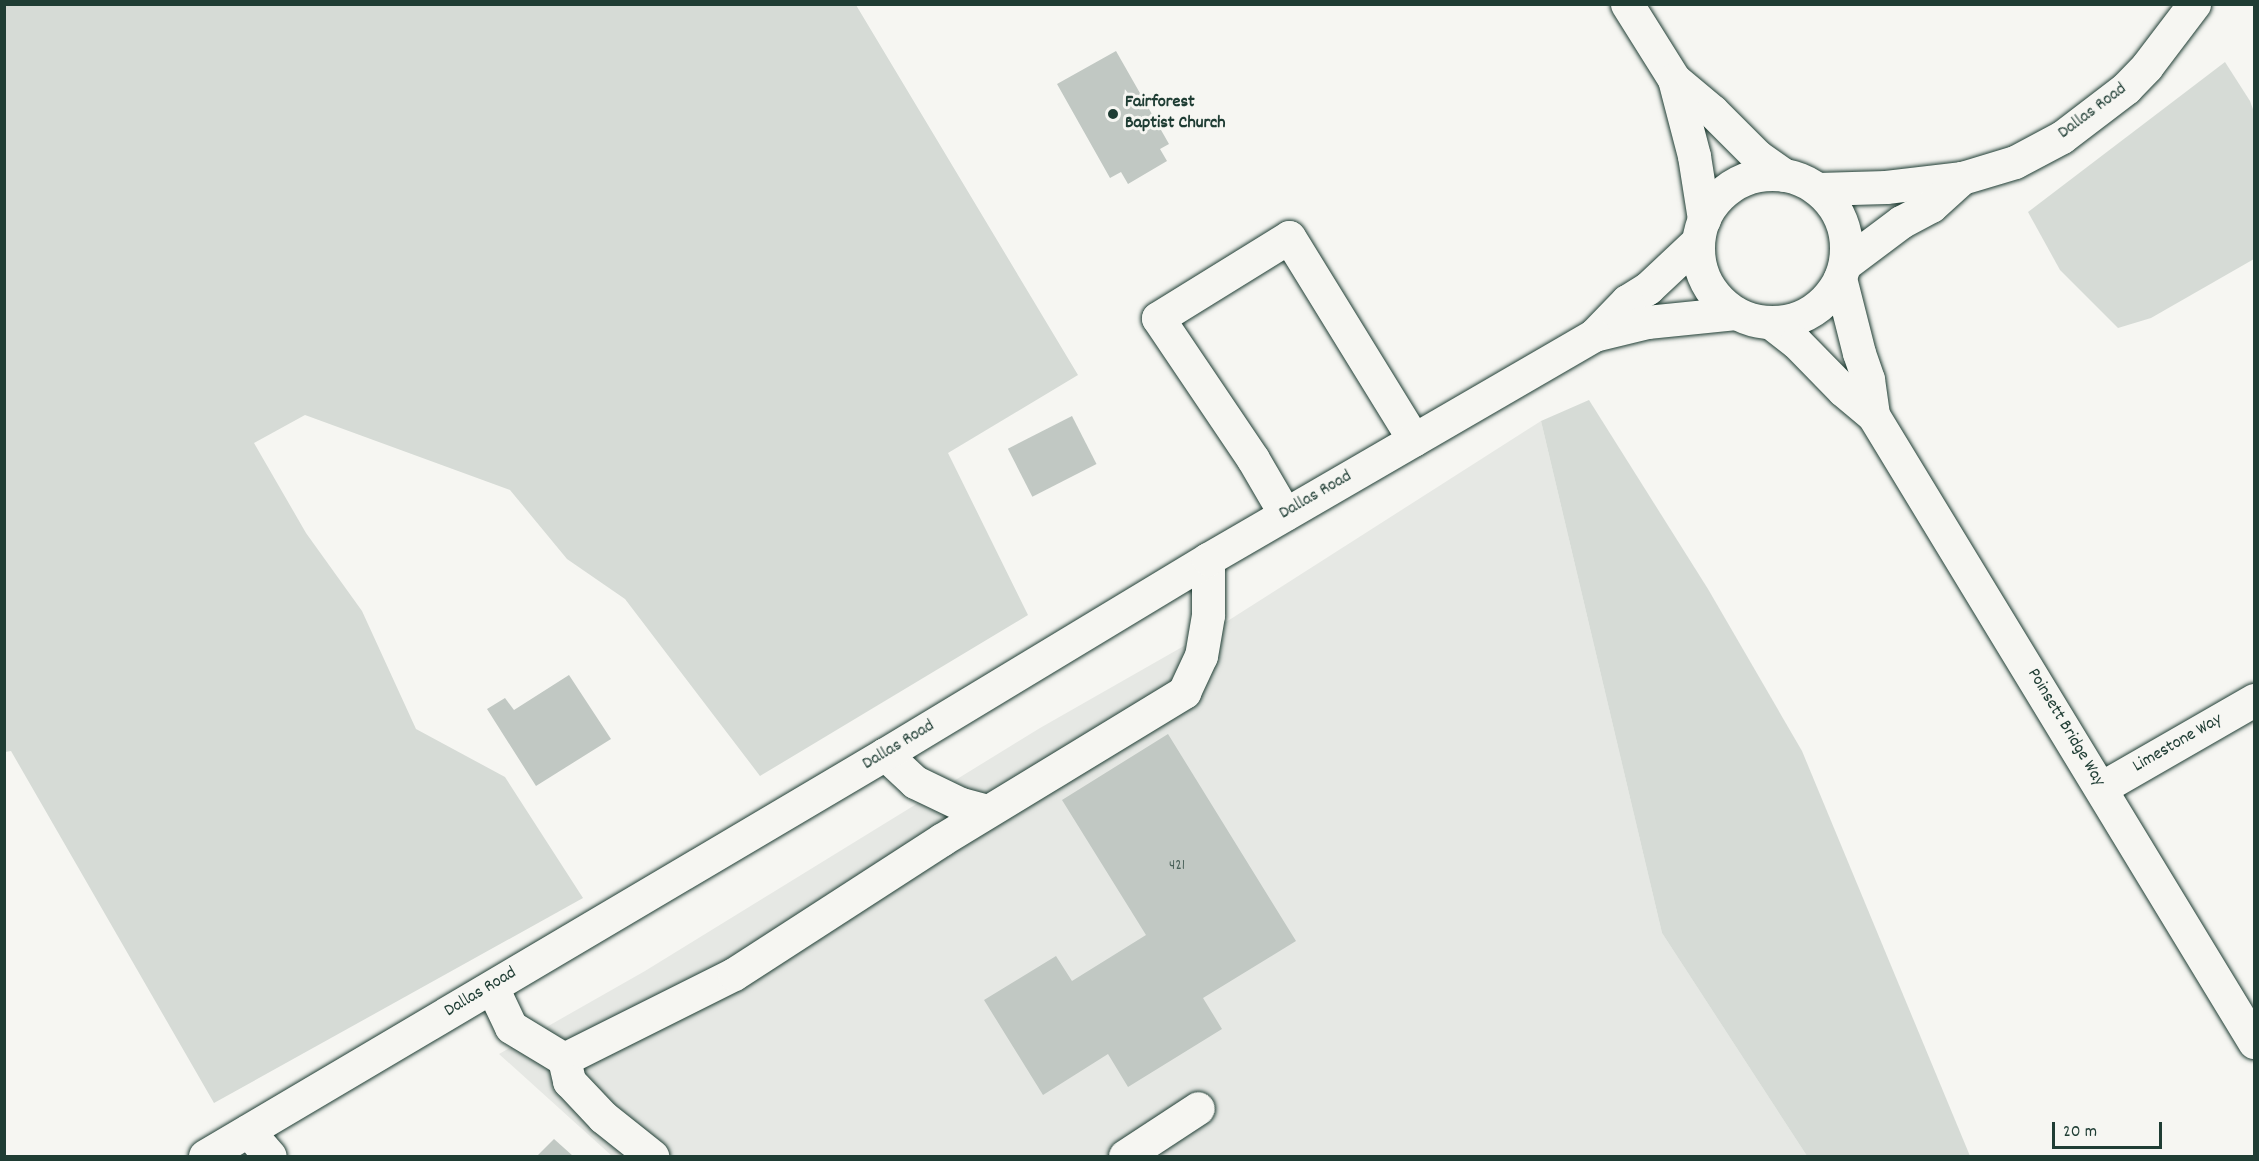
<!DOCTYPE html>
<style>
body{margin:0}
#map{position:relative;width:2259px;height:1161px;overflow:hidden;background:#f6f6f2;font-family:Dekko,sans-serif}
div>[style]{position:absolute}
.built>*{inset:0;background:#e6e8e4}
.green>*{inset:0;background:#d6dbd6}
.building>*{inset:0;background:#c1c8c3;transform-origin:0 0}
.roads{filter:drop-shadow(0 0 2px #1f3d34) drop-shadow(0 0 2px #1f3d34)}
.minor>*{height:33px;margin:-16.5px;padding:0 16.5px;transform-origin:16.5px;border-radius:16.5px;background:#f6f6f2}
.minor>.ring{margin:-16.5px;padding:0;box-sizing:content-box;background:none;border:33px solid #f6f6f2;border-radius:50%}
.dots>*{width:16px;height:16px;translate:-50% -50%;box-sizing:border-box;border:3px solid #f6f6f2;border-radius:50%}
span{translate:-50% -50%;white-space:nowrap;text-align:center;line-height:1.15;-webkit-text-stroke:6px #f6f6f2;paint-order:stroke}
.number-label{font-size:15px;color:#486058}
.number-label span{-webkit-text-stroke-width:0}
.poi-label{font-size:18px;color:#1f3d34;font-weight:700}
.left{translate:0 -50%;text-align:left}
.street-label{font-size:18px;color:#1f3d34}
.frame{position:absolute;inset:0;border:6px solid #1f3d34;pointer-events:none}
.scale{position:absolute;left:2052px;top:1122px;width:110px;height:27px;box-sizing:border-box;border:3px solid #1f3d34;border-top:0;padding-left:8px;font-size:18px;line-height:21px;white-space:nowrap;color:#1f3d34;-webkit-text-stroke:4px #f6f6f2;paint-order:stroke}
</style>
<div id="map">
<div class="built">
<i style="clip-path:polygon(1541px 421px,1662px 933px,1807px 1156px,612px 1156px,499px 1054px,645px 971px,1040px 728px,1226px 622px)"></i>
</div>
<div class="green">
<i style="clip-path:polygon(4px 5px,856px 5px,1078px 375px,948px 453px,1028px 615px,760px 776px,625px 599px,567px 559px,510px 490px,305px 415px,254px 443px,306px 533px,362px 611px,416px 729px,505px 777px,583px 898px,214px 1103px,11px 751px,5px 752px)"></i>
<i style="clip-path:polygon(2225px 62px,2250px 101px,2254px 112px,2254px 259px,2151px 318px,2118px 328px,2060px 270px,2028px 212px)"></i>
<i style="clip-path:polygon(1589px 400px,1708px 589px,1802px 751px,1970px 1156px,1807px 1156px,1662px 933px,1541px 421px)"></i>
</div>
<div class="building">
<i style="clip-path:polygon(1116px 51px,1169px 144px,1160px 149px,1167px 161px,1128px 184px,1121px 172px,1110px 178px,1057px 84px)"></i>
<i style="left:1072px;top:416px;width:54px;height:72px;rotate:63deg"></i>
<i style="clip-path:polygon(569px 675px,611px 739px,536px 786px,487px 709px,505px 698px,514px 710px)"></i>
<i style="clip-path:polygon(1168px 734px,1296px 941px,1203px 998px,1222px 1029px,1128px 1087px,1108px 1054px,1043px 1095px,984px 1000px,1056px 956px,1072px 981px,1146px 935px,1062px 800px)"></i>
<i style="clip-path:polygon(554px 1139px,573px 1156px,537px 1156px)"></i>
</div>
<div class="roads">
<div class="minor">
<i style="left:1627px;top:4px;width:89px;rotate:57.9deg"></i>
<i style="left:1674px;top:79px;width:80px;rotate:75.4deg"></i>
<i style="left:1694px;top:156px;width:64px;rotate:81deg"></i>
<i style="left:1674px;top:79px;width:50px;rotate:40.1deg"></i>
<i style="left:1712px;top:111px;width:64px;rotate:45deg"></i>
<i style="left:1757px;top:156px;width:33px;rotate:35deg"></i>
<i class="ring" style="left:1698px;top:174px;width:115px;height:115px"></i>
<i style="left:1818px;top:189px;width:68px;rotate:-1.7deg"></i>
<i style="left:1886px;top:187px;width:77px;rotate:-6.8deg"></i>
<i style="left:1962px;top:178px;width:55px;rotate:-16.8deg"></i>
<i style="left:2015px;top:162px;width:53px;rotate:-28deg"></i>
<i style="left:2062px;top:137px;width:81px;rotate:-37.4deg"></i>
<i style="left:2126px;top:88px;width:30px;rotate:-46deg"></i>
<i style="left:2147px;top:66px;width:78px;rotate:-52.8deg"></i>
<i style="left:1698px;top:241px;width:69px;rotate:136.8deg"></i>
<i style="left:1648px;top:288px;width:25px;rotate:148deg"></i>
<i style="left:1627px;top:301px;width:47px;rotate:134.1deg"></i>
<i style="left:1594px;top:335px;width:55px;rotate:-13.8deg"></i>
<i style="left:1647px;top:322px;width:89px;rotate:-5.8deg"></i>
<i style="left:1845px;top:264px;width:70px;rotate:-36.9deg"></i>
<i style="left:1901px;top:222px;width:34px;rotate:-28deg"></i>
<i style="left:1931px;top:206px;width:42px;rotate:-42.1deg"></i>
<i style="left:1840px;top:278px;width:77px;rotate:75.8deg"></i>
<i style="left:1859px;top:353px;width:28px;rotate:71deg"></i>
<i style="left:1868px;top:379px;width:36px;rotate:82deg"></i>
<i style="left:1770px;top:322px;width:33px;rotate:38deg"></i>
<i style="left:1796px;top:342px;width:67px;rotate:45.6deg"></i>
<i style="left:1843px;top:390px;width:39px;rotate:40deg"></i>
<i style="left:1873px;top:415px;width:734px;rotate:58.71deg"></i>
<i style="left:1285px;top:514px;width:64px;rotate:-120.2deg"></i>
<i style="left:1253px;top:459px;width:170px;rotate:-124deg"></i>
<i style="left:1158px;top:318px;width:154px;rotate:-31.7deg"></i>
<i style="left:1289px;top:237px;width:238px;rotate:58.4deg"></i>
<i style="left:885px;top:754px;width:41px;rotate:43deg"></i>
<i style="left:915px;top:782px;width:51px;rotate:25.6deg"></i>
<i style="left:961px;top:804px;width:27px;rotate:15deg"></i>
<i style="left:2101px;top:788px;width:177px;rotate:-29.9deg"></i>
<i style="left:492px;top:987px;width:44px;rotate:64.6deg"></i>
<i style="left:511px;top:1027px;width:62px;rotate:31.1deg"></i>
<i style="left:564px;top:1059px;width:190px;rotate:-26.6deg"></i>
<i style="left:734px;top:974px;width:247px;rotate:-32.9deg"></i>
<i style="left:941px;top:840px;width:285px;rotate:-31.3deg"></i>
<i style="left:1184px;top:692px;width:40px;rotate:-65deg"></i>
<i style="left:1201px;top:656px;width:42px;rotate:-80.3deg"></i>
<i style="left:1208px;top:615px;width:56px;rotate:-90deg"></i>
<i style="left:564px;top:1059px;width:23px;rotate:77deg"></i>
<i style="left:569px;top:1081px;width:50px;rotate:46.6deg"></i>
<i style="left:603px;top:1117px;width:63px;rotate:38.5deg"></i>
<i style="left:248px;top:1131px;width:33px;rotate:49deg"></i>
<i style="left:205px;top:1156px;width:790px;rotate:-30.59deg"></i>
<i style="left:885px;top:754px;width:377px;rotate:-31.1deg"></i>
<i style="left:1208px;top:559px;width:446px;rotate:-30.1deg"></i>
<i style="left:1125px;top:1156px;width:87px;rotate:-33.3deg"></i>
</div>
</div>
<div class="dots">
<i style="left:1113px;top:114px;background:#1f3d34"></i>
</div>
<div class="number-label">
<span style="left:1177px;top:867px">421</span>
</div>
<div class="poi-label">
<span class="left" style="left:1125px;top:114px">Fairforest<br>Baptist Church</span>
</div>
<div class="street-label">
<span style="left:2093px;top:112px;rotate:-37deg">Dallas Road</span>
<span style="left:1316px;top:496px;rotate:-30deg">Dallas Road</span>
<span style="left:2065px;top:728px;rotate:59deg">Poinsett Bridge Way</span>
<span style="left:2178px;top:744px;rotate:-30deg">Limestone Way</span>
<span style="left:899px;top:746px;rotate:-31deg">Dallas Road</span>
<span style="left:481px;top:993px;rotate:-31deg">Dallas Road</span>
</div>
<div class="frame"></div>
<div class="scale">20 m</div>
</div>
